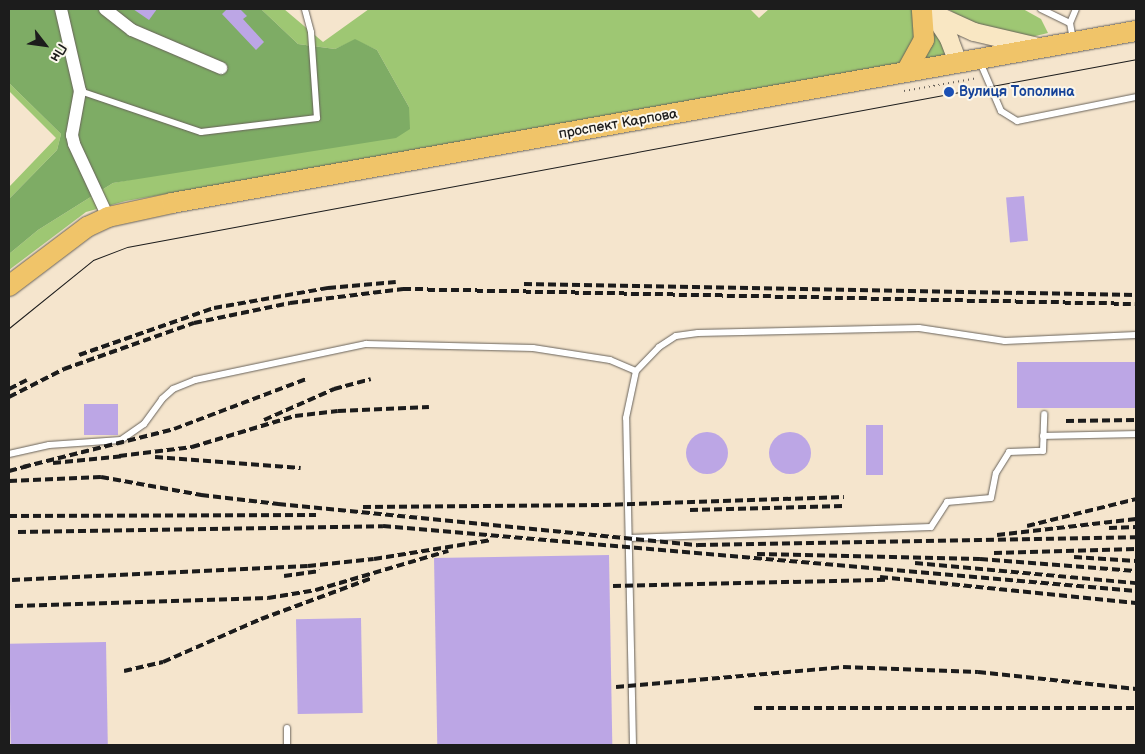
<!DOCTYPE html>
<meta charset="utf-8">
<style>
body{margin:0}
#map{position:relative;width:1145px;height:754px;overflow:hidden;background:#f5e5cd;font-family:"Balsamiq Sans",sans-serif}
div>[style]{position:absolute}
.green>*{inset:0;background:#9ec773}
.forest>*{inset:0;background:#7eac65}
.building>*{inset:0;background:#bca6e5;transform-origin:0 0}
.round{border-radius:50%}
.path>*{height:2px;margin-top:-1px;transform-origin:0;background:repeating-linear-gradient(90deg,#68625a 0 1px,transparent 0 5px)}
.roads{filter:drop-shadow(0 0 1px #68625a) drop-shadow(0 0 1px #68625a)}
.lane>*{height:6px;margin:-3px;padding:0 3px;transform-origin:3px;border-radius:3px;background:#fff}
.street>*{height:12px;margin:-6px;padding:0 6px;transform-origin:6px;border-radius:6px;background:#fff}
.secondary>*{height:18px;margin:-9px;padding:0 9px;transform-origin:9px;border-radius:9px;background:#f9e7c3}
.primary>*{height:20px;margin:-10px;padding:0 10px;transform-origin:10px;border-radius:10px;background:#f0c469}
.tram>*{height:1px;margin:-0.5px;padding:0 0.5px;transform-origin:0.5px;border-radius:0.5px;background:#1c1c1c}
.rail>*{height:4px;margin-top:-2px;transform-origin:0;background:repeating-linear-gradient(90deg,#1c1c1c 0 8px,transparent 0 12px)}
.dots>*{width:14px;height:14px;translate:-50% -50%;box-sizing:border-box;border:2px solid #fbf7ec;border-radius:50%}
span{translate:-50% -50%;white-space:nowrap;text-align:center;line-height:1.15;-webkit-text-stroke:4px #fbf7ec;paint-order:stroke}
.transit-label{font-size:14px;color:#164399;font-weight:700}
.left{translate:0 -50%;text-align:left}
.street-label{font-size:14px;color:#1c1c1c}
.frame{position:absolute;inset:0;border:10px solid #1c1c1c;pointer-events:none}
.north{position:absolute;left:20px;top:20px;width:50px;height:50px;-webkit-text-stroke:4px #fbf7ec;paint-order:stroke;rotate:120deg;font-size:14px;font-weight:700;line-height:20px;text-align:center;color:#1c1c1c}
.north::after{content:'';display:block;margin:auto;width:18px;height:22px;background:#1c1c1c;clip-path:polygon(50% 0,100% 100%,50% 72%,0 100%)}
</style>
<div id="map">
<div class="green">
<i style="clip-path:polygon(261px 9px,284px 9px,323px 42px,369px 9px,750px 9px,759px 18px,769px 9px,928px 9px,963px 50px,906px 65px,126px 201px,86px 212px,9px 270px,9px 254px,38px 230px,113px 183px,170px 172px,409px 107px,377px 50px,355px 40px,335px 49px,298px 44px)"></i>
<i style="clip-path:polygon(948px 9px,1023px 9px,1041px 19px,1048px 33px,1027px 38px,976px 28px)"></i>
<i style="clip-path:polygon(9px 83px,61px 134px,57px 150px,9px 199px,9px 187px,56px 138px,9px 91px)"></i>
</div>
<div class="forest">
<i style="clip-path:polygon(9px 9px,261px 9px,298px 44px,335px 49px,355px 39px,377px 50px,409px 107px,410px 129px,396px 138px,113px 183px,38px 230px,9px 254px,9px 199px,57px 150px,61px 134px,9px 83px)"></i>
</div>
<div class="building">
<i style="clip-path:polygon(133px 9px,157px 9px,149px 20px)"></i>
<i style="clip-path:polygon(227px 9px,240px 9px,247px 16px,243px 19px,264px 42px,256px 50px,222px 14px)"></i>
<i style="left:1024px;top:196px;width:45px;height:18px;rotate:85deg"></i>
<i style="left:1136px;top:362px;width:46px;height:119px;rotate:90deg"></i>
<i style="left:118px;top:404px;width:31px;height:34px;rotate:90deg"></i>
<i style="left:866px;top:425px;width:17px;height:50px"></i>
<i class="round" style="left:769px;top:432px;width:42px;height:42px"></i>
<i class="round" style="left:686px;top:432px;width:42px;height:42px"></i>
<i style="left:609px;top:555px;width:190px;height:175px;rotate:89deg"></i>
<i style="left:361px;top:618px;width:95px;height:65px;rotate:89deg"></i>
<i style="left:106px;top:642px;width:103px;height:97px;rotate:89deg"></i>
</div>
<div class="path">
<i style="left:904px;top:91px;width:75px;rotate:-10deg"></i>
</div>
<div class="roads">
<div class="lane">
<i style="left:1041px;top:9px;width:32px;rotate:26deg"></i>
<i style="left:1073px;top:40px;width:17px;rotate:-100deg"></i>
<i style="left:1070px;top:23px;width:15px;rotate:-67deg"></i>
<i style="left:980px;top:62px;width:53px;rotate:66.8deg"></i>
<i style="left:1001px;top:111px;width:19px;rotate:32deg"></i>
<i style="left:1017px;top:121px;width:121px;rotate:-11.4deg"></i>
<i style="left:80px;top:91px;width:128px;rotate:18.7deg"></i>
<i style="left:201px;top:132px;width:117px;rotate:-6.9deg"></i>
<i style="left:317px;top:118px;width:86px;rotate:-94deg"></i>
<i style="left:311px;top:32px;width:24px;rotate:-105deg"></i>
<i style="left:1043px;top:436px;width:93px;rotate:-1.2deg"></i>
<i style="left:9px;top:454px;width:41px;rotate:-12.7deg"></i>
<i style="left:49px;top:445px;width:72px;rotate:-4deg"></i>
<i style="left:121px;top:440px;width:28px;rotate:-35deg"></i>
<i style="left:144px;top:424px;width:31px;rotate:-54deg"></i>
<i style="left:162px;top:399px;width:15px;rotate:-42deg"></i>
<i style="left:173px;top:389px;width:24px;rotate:-22deg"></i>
<i style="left:195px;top:380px;width:175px;rotate:-11.9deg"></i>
<i style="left:366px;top:344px;width:167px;rotate:1.4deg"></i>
<i style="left:533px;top:348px;width:78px;rotate:8.9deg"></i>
<i style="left:610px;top:360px;width:28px;rotate:23deg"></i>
<i style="left:629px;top:538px;width:302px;rotate:-2.1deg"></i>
<i style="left:931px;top:527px;width:30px;rotate:-57deg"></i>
<i style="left:947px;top:502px;width:44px;rotate:-5.2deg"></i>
<i style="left:991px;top:498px;width:25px;rotate:-79deg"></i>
<i style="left:996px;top:473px;width:25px;rotate:-58deg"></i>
<i style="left:1009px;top:452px;width:34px;rotate:-2deg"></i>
<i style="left:1043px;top:451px;width:37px;rotate:-88deg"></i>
<i style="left:287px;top:728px;width:17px;rotate:90deg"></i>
<i style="left:633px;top:745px;width:327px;rotate:-91.2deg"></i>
<i style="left:626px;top:418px;width:48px;rotate:-78deg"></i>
<i style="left:636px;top:371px;width:33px;rotate:-46deg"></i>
<i style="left:659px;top:347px;width:20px;rotate:-33deg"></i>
<i style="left:676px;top:336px;width:22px;rotate:-8deg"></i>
<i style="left:698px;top:333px;width:221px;rotate:-1.3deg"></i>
<i style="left:919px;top:328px;width:87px;rotate:8.6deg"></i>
<i style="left:1005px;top:341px;width:131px;rotate:-2.6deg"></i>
</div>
<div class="street">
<i style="left:61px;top:9px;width:84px;rotate:77deg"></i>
<i style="left:80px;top:91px;width:45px;rotate:100.3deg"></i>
<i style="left:72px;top:135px;width:9px;rotate:77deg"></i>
<i style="left:74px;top:144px;width:81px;rotate:65deg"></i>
<i style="left:105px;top:9px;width:34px;rotate:38deg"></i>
<i style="left:132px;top:30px;width:97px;rotate:23.1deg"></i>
</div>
<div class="secondary">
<i style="left:932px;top:13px;width:46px;rotate:24.3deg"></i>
<i style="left:974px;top:32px;width:66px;rotate:13.2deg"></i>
<i style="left:933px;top:14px;width:30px;rotate:57deg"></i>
<i style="left:949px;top:39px;width:26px;rotate:69deg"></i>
</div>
<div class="primary">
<i style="left:906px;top:72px;width:37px;rotate:-61deg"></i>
<i style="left:924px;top:40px;width:31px;rotate:-94deg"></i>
<i style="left:9px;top:286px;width:98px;rotate:-37.1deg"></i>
<i style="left:87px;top:227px;width:23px;rotate:-25deg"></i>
<i style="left:108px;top:217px;width:66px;rotate:-12.3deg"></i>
<i style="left:172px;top:203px;width:979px;rotate:-10.12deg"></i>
</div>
</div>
<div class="tram">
<i style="left:9px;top:328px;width:108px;rotate:-39deg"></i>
<i style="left:93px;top:260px;width:36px;rotate:-21deg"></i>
<i style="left:127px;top:247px;width:1026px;rotate:-10.55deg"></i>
</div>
<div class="rail">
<i style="left:524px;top:284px;width:612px;rotate:1.03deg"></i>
<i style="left:79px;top:355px;width:143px;rotate:-19.2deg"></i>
<i style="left:214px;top:308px;width:116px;rotate:-10deg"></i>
<i style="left:328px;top:288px;width:68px;rotate:-5deg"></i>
<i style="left:9px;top:389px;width:20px;rotate:-27deg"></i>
<i style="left:9px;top:397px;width:62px;rotate:-27deg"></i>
<i style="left:64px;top:369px;width:138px;rotate:-19.5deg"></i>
<i style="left:194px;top:323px;width:98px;rotate:-11.8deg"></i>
<i style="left:290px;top:303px;width:114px;rotate:-7.1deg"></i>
<i style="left:403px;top:289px;width:733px;rotate:1.17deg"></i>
<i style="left:264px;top:420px;width:77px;rotate:-23.9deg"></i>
<i style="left:334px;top:389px;width:38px;rotate:-15deg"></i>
<i style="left:1066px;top:421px;width:70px;rotate:-0.8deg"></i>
<i style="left:119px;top:456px;width:74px;rotate:-7deg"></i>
<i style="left:192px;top:447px;width:108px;rotate:-16.8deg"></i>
<i style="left:295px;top:416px;width:43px;rotate:-6.6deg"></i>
<i style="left:338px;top:411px;width:91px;rotate:-2.5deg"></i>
<i style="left:155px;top:457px;width:146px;rotate:4.3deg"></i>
<i style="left:53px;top:463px;width:72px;rotate:-5.6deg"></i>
<i style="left:23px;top:467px;width:156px;rotate:-14.1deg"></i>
<i style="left:174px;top:429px;width:141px;rotate:-20.7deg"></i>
<i style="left:9px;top:471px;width:20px;rotate:-15deg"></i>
<i style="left:9px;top:481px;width:92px;rotate:-2.5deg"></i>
<i style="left:101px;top:477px;width:102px;rotate:10.2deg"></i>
<i style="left:201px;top:495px;width:78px;rotate:6.7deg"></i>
<i style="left:278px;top:504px;width:422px;rotate:5.6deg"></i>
<i style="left:698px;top:545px;width:438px;rotate:-1deg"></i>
<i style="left:363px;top:507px;width:240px;rotate:-0.5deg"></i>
<i style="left:603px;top:505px;width:241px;rotate:-1.9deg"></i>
<i style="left:690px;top:510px;width:153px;rotate:-1.5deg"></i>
<i style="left:9px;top:516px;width:307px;rotate:-0.2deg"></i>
<i style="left:1027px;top:526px;width:112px;rotate:-13.9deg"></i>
<i style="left:1109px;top:528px;width:27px;rotate:-2deg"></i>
<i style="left:18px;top:532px;width:365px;rotate:-0.9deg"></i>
<i style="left:383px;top:526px;width:756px;rotate:4.93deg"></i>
<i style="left:997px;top:535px;width:140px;rotate:-6.6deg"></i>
<i style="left:994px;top:553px;width:142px;rotate:-1.6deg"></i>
<i style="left:757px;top:554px;width:223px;rotate:1.3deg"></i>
<i style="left:980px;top:559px;width:156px;rotate:4.4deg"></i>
<i style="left:1074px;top:557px;width:62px;rotate:3.7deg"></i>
<i style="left:915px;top:563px;width:222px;rotate:5.2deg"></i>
<i style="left:284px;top:576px;width:36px;rotate:-8deg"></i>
<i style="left:880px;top:577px;width:257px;rotate:5.8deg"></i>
<i style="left:12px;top:580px;width:296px;rotate:-2.7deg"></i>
<i style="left:308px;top:566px;width:66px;rotate:-6.1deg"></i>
<i style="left:374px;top:559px;width:119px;rotate:-9.2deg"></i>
<i style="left:613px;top:586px;width:274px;rotate:-1.3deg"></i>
<i style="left:15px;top:606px;width:253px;rotate:-1.8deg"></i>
<i style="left:268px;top:598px;width:49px;rotate:-9.5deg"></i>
<i style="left:316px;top:590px;width:138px;rotate:-16.5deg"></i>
<i style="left:124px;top:671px;width:40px;rotate:-13deg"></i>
<i style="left:163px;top:662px;width:107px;rotate:-23.7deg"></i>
<i style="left:261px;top:619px;width:118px;rotate:-20.3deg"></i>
<i style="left:616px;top:687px;width:228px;rotate:-5deg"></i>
<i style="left:843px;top:667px;width:135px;rotate:2.1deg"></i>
<i style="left:978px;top:672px;width:159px;rotate:6.1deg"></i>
<i style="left:754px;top:708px;width:382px"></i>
</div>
<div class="dots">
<i style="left:949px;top:92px;background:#1a4fb4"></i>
</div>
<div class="transit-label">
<span class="left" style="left:959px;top:92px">Вулиця Тополина</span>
</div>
<div class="street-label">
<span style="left:618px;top:124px;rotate:-10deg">проспект Карпова</span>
</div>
<div class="frame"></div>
<div class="north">Пн</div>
</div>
